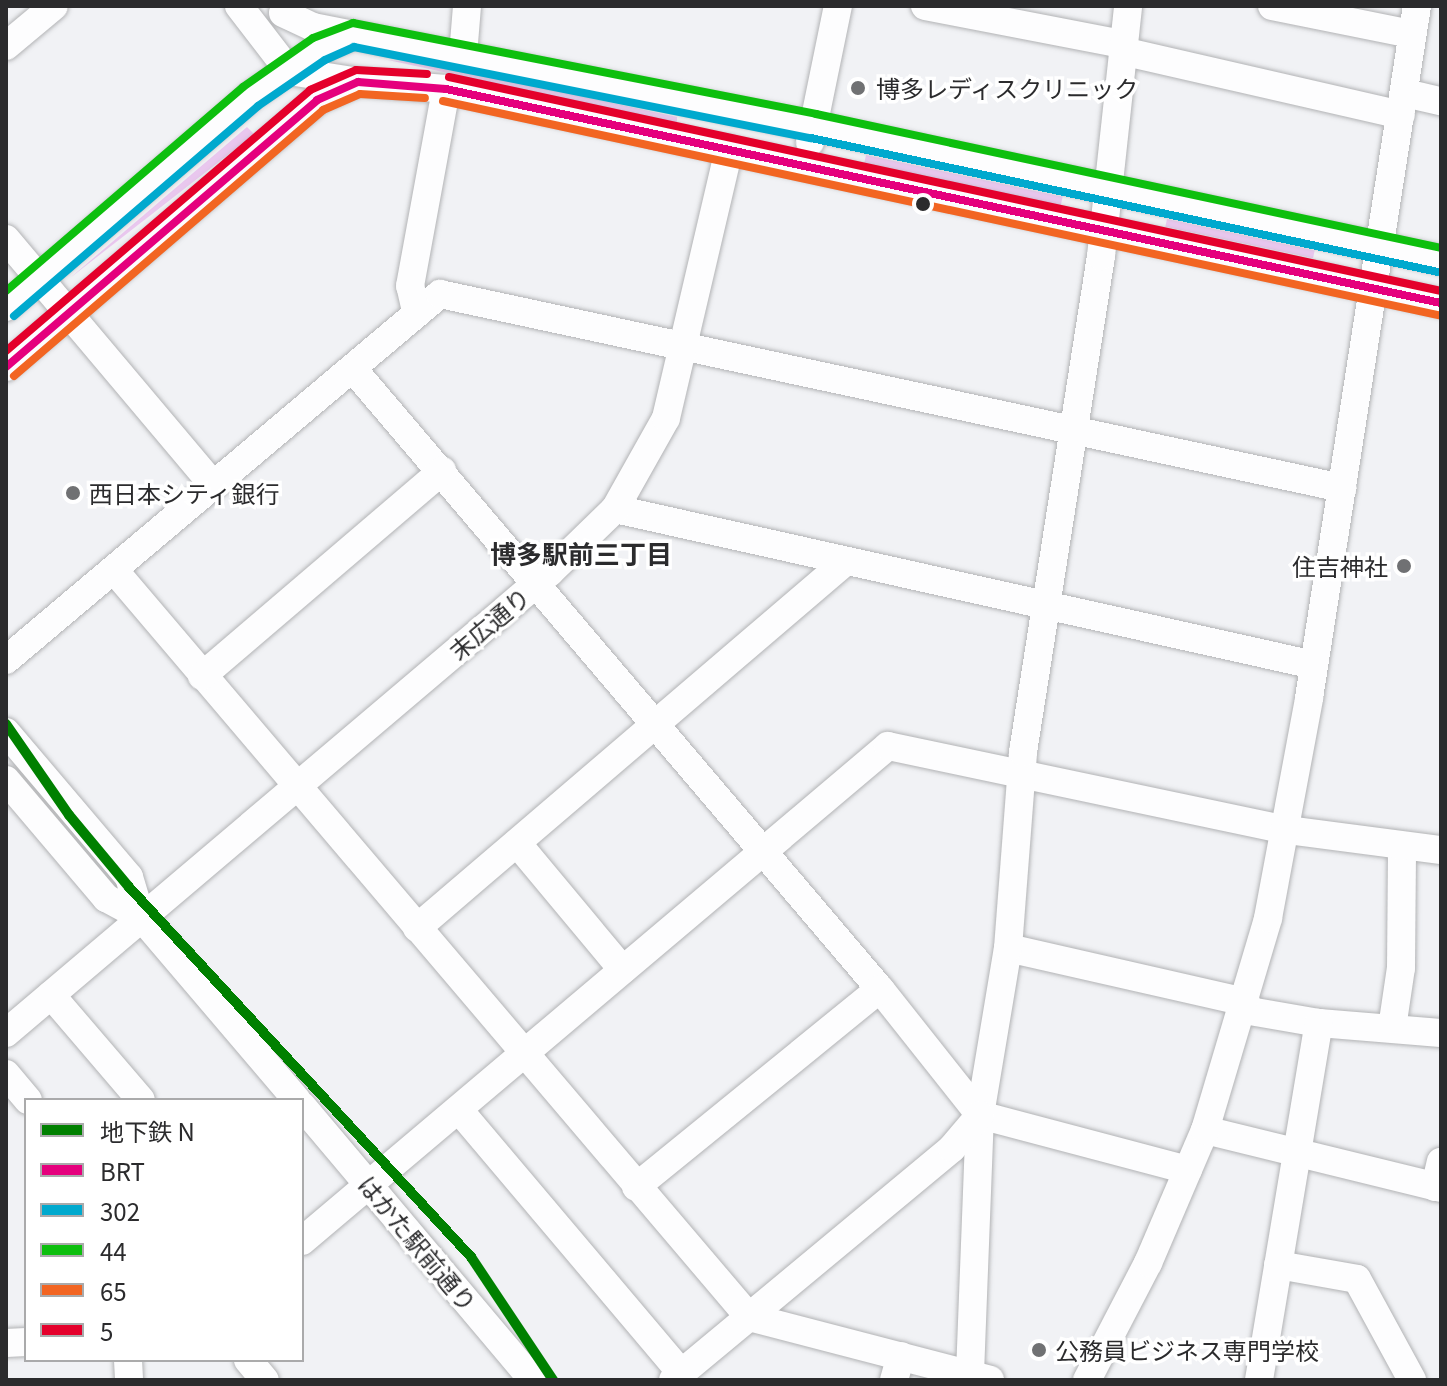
<!DOCTYPE html>
<meta charset="utf-8">
<style>
body{margin:0}
#map{position:relative;width:1447px;height:1386px;overflow:hidden;background:#f1f2f5;font-family:Georgia,"Noto Sans JP",serif}
div>[style]{position:absolute}
.green>*{inset:0;background:#e9c7ee;transform-origin:0 0}
.roads{filter:drop-shadow(0 0 2px #b2b3b5) drop-shadow(0 0 2px #b2b3b5)}
.minor>*{height:28px;margin:-14px;padding:0 14px;transform-origin:14px;border-radius:14px;background:#fdfdfe}
.bus-1>*{height:8px;margin:-4px;padding:0 4px;transform-origin:4px;border-radius:4px;background:#e5007d}
.bus-2>*{height:8px;margin:-4px;padding:0 4px;transform-origin:4px;border-radius:4px;background:#00a9ce}
.bus-3>*{height:8px;margin:-4px;padding:0 4px;transform-origin:4px;border-radius:4px;background:#0dbf0e}
.bus-4>*{height:8px;margin:-4px;padding:0 4px;transform-origin:4px;border-radius:4px;background:#f26522}
.bus-5>*{height:8px;margin:-4px;padding:0 4px;transform-origin:4px;border-radius:4px;background:#e4002b}
.metro-1>*{height:10px;margin:-5px;padding:0 5px;transform-origin:5px;border-radius:5px;background:#008000}
.dots>*{width:22px;height:22px;translate:-50% -50%;box-sizing:border-box;border:4px solid #fff;border-radius:50%}
span{translate:-50% -50%;white-space:nowrap;text-align:center;line-height:1.15;-webkit-text-stroke:7px #fff;paint-order:stroke}
.poi-label{font-size:24px;color:#2b2b2d}
.left{translate:0 -50%;text-align:left}
.right{translate:-100% -50%;text-align:right}
.street-label{font-size:24px;color:#2b2b2d}
.neighbourhood-label{font-size:26px;color:#2b2b2d;font-weight:700}
.frame{position:absolute;inset:0;border:8px solid #2b2b2d;pointer-events:none}
.legend{position:absolute;left:24px;top:1098px;width:280px;height:264px;box-sizing:border-box;background:#fff;border:2px solid #aaaaab;margin:0;padding:10px 14px;list-style:none;font-size:24px;color:#2b2b2d}
.legend li{display:flex;align-items:center;gap:16px;height:40px}
.legend b{width:40px;border:2px solid #aaaaab}
</style>
<div id="map">
<div class="green">
<i style="clip-path:polygon(388px 60px,433px 64px,677px 117px,677px 123px)"></i>
<i style="clip-path:polygon(247px 127px,254px 134px,238px 147px,70px 278px)"></i>
<i style="left:866px;top:155px;width:201px;height:9px;rotate:12deg"></i>
<i style="left:1167px;top:219px;width:151px;height:8px;rotate:12deg"></i>
</div>
<div class="roads">
<div class="minor">
<i style="left:239px;top:6px;width:82px;rotate:52.4deg"></i>
<i style="left:289px;top:71px;width:65px;rotate:8.9deg"></i>
<i style="left:925px;top:6px;width:202px;rotate:10.9deg"></i>
<i style="left:1272px;top:6px;width:142px;rotate:11.4deg"></i>
<i style="left:283px;top:13px;width:33px;rotate:25deg"></i>
<i style="left:313px;top:27px;width:510px;rotate:11.2deg"></i>
<i style="left:813px;top:126px;width:642px;rotate:12.04deg"></i>
<i style="left:6px;top:46px;width:62px;rotate:-39.8deg"></i>
<i style="left:1122px;top:51px;width:286px;rotate:12.9deg"></i>
<i style="left:463px;top:55px;width:49px;rotate:-85.3deg"></i>
<i style="left:1405px;top:93px;width:37px;rotate:13deg"></i>
<i style="left:810px;top:142px;width:139px;rotate:-78.4deg"></i>
<i style="left:6px;top:239px;width:322px;rotate:49.9deg"></i>
<i style="left:6px;top:307px;width:323px;rotate:-40.7deg"></i>
<i style="left:251px;top:96px;width:83px;rotate:-34.7deg"></i>
<i style="left:319px;top:49px;width:37px;rotate:-22deg"></i>
<i style="left:416px;top:311px;width:26px;rotate:-103deg"></i>
<i style="left:410px;top:286px;width:200px;rotate:-79.6deg"></i>
<i style="left:6px;top:367px;width:410px;rotate:-40.6deg"></i>
<i style="left:317px;top:100px;width:45px;rotate:-23.7deg"></i>
<i style="left:358px;top:82px;width:88px;rotate:4.5deg"></i>
<i style="left:446px;top:89px;width:1018px;rotate:12.14deg"></i>
<i style="left:353px;top:369px;width:814px;rotate:49.64deg"></i>
<i style="left:880px;top:989px;width:161px;rotate:51.6deg"></i>
<i style="left:980px;top:1115px;width:215px;rotate:14.8deg"></i>
<i style="left:615px;top:509px;width:716px;rotate:12.58deg"></i>
<i style="left:114px;top:570px;width:980px;rotate:49.63deg"></i>
<i style="left:749px;top:1317px;width:249px;rotate:14.6deg"></i>
<i style="left:6px;top:660px;width:568px;rotate:-40.14deg"></i>
<i style="left:440px;top:294px;width:923px;rotate:12.14deg"></i>
<i style="left:202px;top:676px;width:316px;rotate:-40.5deg"></i>
<i style="left:6px;top:732px;width:190px;rotate:49.7deg"></i>
<i style="left:129px;top:877px;width:42px;rotate:73.3deg"></i>
<i style="left:6px;top:780px;width:155px;rotate:49.7deg"></i>
<i style="left:106px;top:898px;width:40px;rotate:28deg"></i>
<i style="left:141px;top:917px;width:240px;rotate:49.6deg"></i>
<i style="left:517px;top:843px;width:165px;rotate:50.2deg"></i>
<i style="left:417px;top:928px;width:563px;rotate:-40.54deg"></i>
<i style="left:1008px;top:948px;width:244px;rotate:12.8deg"></i>
<i style="left:51px;top:995px;width:138px;rotate:49.4deg"></i>
<i style="left:1244px;top:1010px;width:76px;rotate:9.8deg"></i>
<i style="left:1319px;top:1023px;width:122px;rotate:4.7deg"></i>
<i style="left:1392px;top:1028px;width:61px;rotate:-81.5deg"></i>
<i style="left:1401px;top:968px;width:122px;rotate:-89.5deg"></i>
<i style="left:6px;top:1033px;width:713px;rotate:-40.28deg"></i>
<i style="left:550px;top:572px;width:91px;rotate:-44.1deg"></i>
<i style="left:615px;top:509px;width:104px;rotate:-60.7deg"></i>
<i style="left:666px;top:418px;width:276px;rotate:-76.8deg"></i>
<i style="left:6px;top:1074px;width:34px;rotate:50deg"></i>
<i style="left:302px;top:1106px;width:358px;rotate:49.9deg"></i>
<i style="left:459px;top:1110px;width:344px;rotate:49.8deg"></i>
<i style="left:1205px;top:1130px;width:243px;rotate:13.8deg"></i>
<i style="left:636px;top:1187px;width:314px;rotate:-39.1deg"></i>
<i style="left:1435px;top:1187px;width:26px;rotate:-77deg"></i>
<i style="left:302px;top:1241px;width:767px;rotate:-40.19deg"></i>
<i style="left:888px;top:746px;width:408px;rotate:11.9deg"></i>
<i style="left:1287px;top:830px;width:155px;rotate:7.4deg"></i>
<i style="left:1278px;top:1265px;width:80px;rotate:10deg"></i>
<i style="left:1357px;top:1279px;width:115px;rotate:61.4deg"></i>
<i style="left:6px;top:1343px;width:20px;rotate:-3deg"></i>
<i style="left:128px;top:1360px;width:20px;rotate:87deg"></i>
<i style="left:248px;top:1360px;width:26px;rotate:50deg"></i>
<i style="left:970px;top:1374px;width:259px;rotate:-87.8deg"></i>
<i style="left:980px;top:1115px;width:169px;rotate:-80.5deg"></i>
<i style="left:1008px;top:948px;width:197px;rotate:-85.6deg"></i>
<i style="left:1023px;top:752px;width:502px;rotate:-81.06deg"></i>
<i style="left:1101px;top:256px;width:251px;rotate:-83.8deg"></i>
<i style="left:673px;top:1380px;width:363px;rotate:-39.7deg"></i>
<i style="left:952px;top:1148px;width:43px;rotate:-49.7deg"></i>
<i style="left:894px;top:1380px;width:25px;rotate:-74deg"></i>
<i style="left:1087px;top:1380px;width:132px;rotate:-62.5deg"></i>
<i style="left:1148px;top:1263px;width:145px;rotate:-66.8deg"></i>
<i style="left:1205px;top:1130px;width:221px;rotate:-73.4deg"></i>
<i style="left:1268px;top:918px;width:224px;rotate:-79.4deg"></i>
<i style="left:1309px;top:698px;width:700px;rotate:-81.13deg"></i>
<i style="left:1259px;top:1380px;width:362px;rotate:-80.5deg"></i>
</div>
</div>
<div class="bus-1">
<i style="left:6px;top:367px;width:410px;rotate:-40.6deg"></i>
<i style="left:317px;top:100px;width:45px;rotate:-23.7deg"></i>
<i style="left:358px;top:82px;width:88px;rotate:4.5deg"></i>
<i style="left:446px;top:89px;width:1018px;rotate:12.14deg"></i>
</div>
<div class="bus-2">
<i style="left:14px;top:316px;width:322px;rotate:-40.7deg"></i>
<i style="left:258px;top:106px;width:81px;rotate:-34.5deg"></i>
<i style="left:325px;top:60px;width:32px;rotate:-24deg"></i>
<i style="left:354px;top:47px;width:466px;rotate:11.3deg"></i>
<i style="left:811px;top:138px;width:641px;rotate:12.06deg"></i>
</div>
<div class="bus-3">
<i style="left:6px;top:291px;width:313px;rotate:-40.7deg"></i>
<i style="left:243px;top:87px;width:85px;rotate:-35deg"></i>
<i style="left:313px;top:38px;width:43px;rotate:-20.6deg"></i>
<i style="left:353px;top:23px;width:472px;rotate:11.1deg"></i>
<i style="left:816px;top:114px;width:639px;rotate:12.1deg"></i>
</div>
<div class="bus-4">
<i style="left:443px;top:101px;width:1018px;rotate:12.14deg"></i>
<i style="left:14px;top:376px;width:408px;rotate:-40.7deg"></i>
<i style="left:323px;top:110px;width:40px;rotate:-23.4deg"></i>
<i style="left:360px;top:94px;width:65px;rotate:3.5deg"></i>
</div>
<div class="bus-5">
<i style="left:449px;top:77px;width:1015px;rotate:12.17deg"></i>
<i style="left:6px;top:351px;width:401px;rotate:-40.6deg"></i>
<i style="left:310px;top:90px;width:50px;rotate:-23.5deg"></i>
<i style="left:356px;top:70px;width:71px;rotate:3.2deg"></i>
</div>
<div class="metro-1">
<i style="left:6px;top:724px;width:111px;rotate:55.3deg"></i>
<i style="left:69px;top:815px;width:94px;rotate:50.2deg"></i>
<i style="left:129px;top:887px;width:504px;rotate:47.25deg"></i>
<i style="left:471px;top:1257px;width:148px;rotate:56.3deg"></i>
</div>
<div class="dots">
<i style="left:858px;top:88px;background:#707173"></i>
<i style="left:923px;top:204px;background:#2b2b2d"></i>
<i style="left:73px;top:493px;background:#707173"></i>
<i style="left:1404px;top:566px;background:#707173"></i>
<i style="left:1039px;top:1350px;background:#707173"></i>
</div>
<div class="poi-label">
<span class="left" style="left:876px;top:88px">博多レディスクリニック</span>
<span class="left" style="left:89px;top:493px">西日本シティ銀行</span>
<span class="right" style="left:1388px;top:566px">住吉神社</span>
<span class="left" style="left:1055px;top:1350px">公務員ビジネス専門学校</span>
</div>
<div class="street-label">
<span style="left:489px;top:623px;rotate:-40deg">末広通り</span>
<span style="left:418px;top:1243px;rotate:50deg">はかた駅前通り</span>
</div>
<div class="neighbourhood-label">
<span style="left:581px;top:553px">博多駅前三丁目</span>
</div>
<div class="frame"></div>
<ul class="legend">
<li><b style="height:10px;background:#008000"></b>地下鉄 N</li>
<li><b style="height:10px;background:#e5007d"></b>BRT</li>
<li><b style="height:10px;background:#00a9ce"></b>302</li>
<li><b style="height:10px;background:#0dbf0e"></b>44</li>
<li><b style="height:10px;background:#f26522"></b>65</li>
<li><b style="height:10px;background:#e4002b"></b>5</li>
</ul>
</div>
